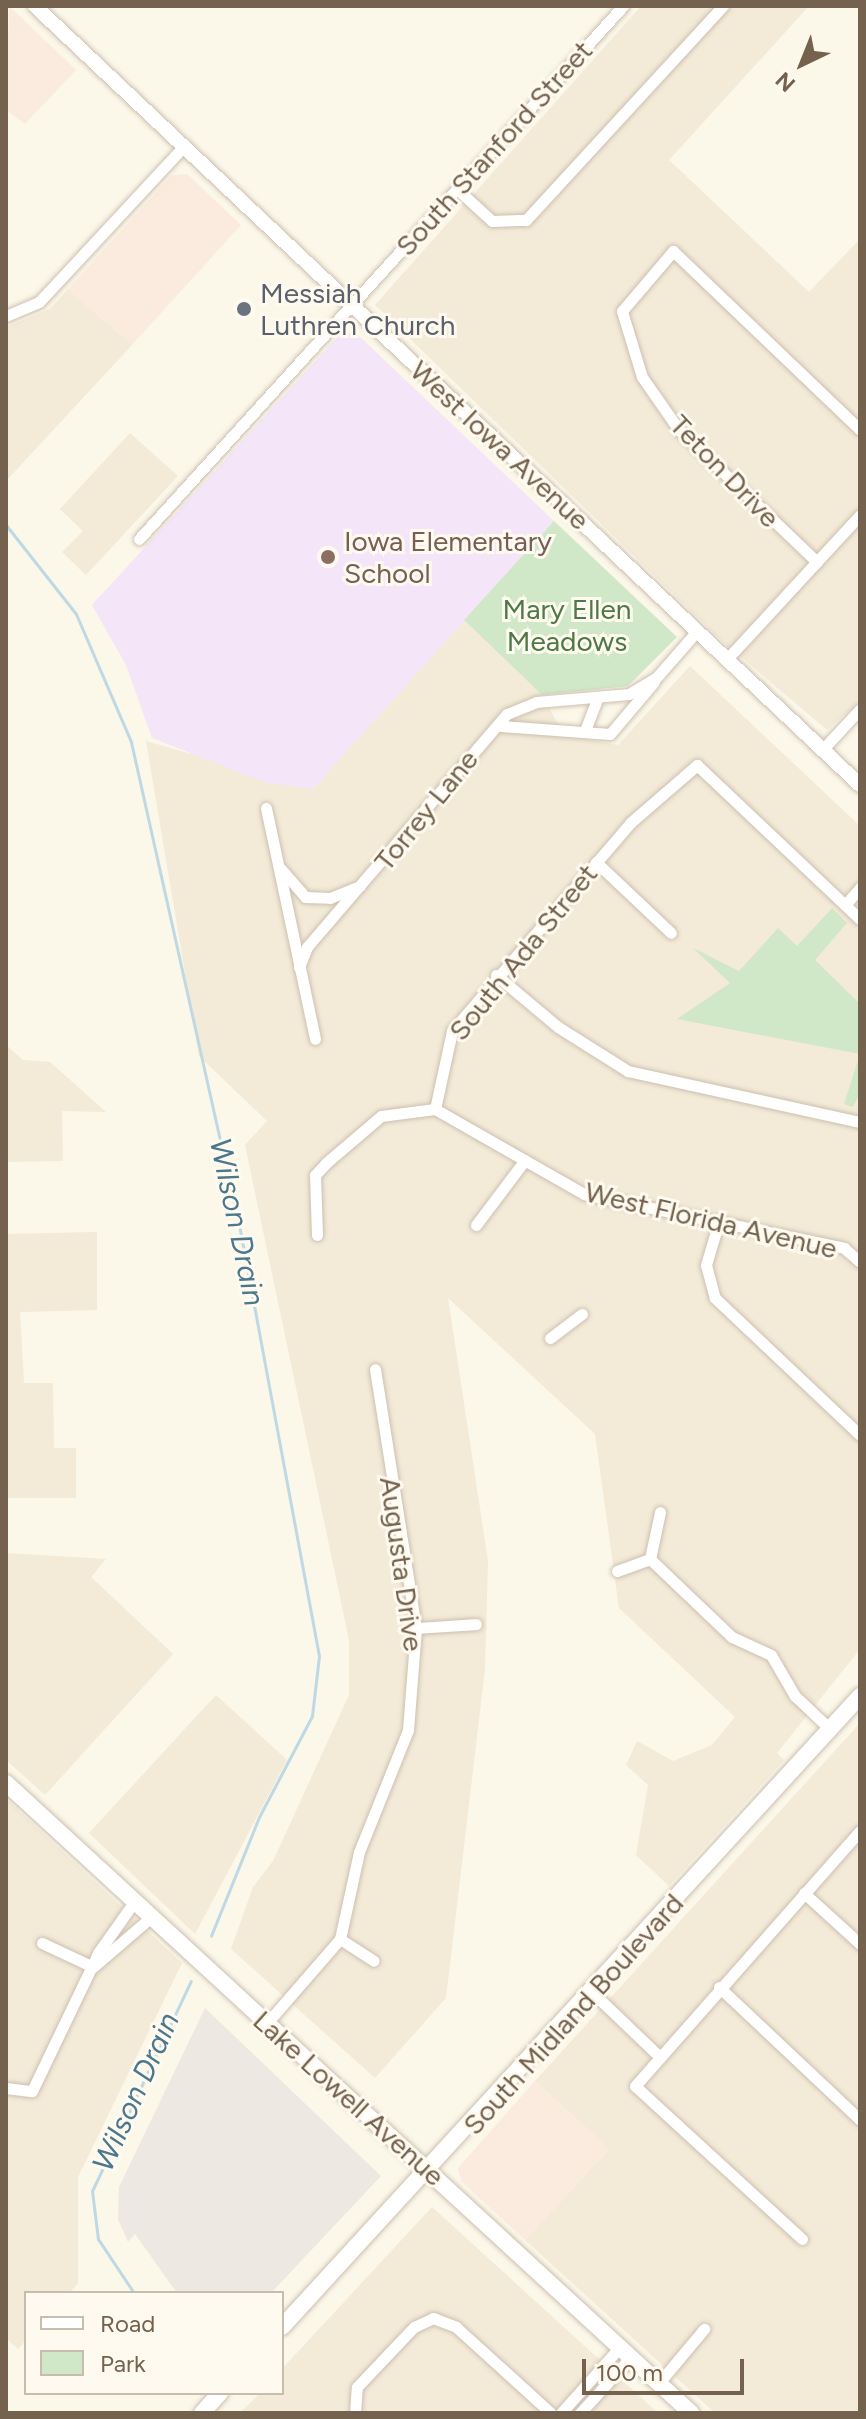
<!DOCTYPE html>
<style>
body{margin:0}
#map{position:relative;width:866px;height:2419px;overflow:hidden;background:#fbf7e9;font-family:Figtree,sans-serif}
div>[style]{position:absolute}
.residential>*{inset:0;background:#f3ead8}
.commercial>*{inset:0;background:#fbebde}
.industrial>*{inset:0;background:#ede9e2}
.education>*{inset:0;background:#f4e6f8}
.green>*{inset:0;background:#d1e8c8}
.stream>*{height:3px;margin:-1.5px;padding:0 1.5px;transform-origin:1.5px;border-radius:1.5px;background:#bfd9e4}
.roads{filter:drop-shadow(0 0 2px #cdc0b0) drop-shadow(0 0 2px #cdc0b0)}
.minor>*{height:11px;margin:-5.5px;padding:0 5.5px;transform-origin:5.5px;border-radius:5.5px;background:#fff}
.tertiary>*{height:14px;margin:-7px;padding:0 7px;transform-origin:7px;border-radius:7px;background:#fff}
.secondary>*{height:16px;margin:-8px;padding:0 8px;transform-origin:8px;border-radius:8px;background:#fff}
.dots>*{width:22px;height:22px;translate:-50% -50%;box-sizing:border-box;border:4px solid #fefaf0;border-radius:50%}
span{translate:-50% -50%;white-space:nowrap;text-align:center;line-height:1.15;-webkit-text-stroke:6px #fefaf0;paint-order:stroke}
.street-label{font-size:28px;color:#74614e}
.worship-label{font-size:28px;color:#5b616d}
.left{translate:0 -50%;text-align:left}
.education-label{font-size:28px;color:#785e54}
.park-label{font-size:28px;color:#4e7947}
.water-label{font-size:30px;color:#4c788d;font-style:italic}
.frame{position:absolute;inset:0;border:8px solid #74614e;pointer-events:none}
.legend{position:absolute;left:24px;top:2291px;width:260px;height:104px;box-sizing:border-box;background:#fefaf0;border:2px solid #c7bdaf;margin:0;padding:10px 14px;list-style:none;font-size:24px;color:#74614e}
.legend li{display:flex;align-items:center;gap:16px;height:40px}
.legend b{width:40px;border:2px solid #c7bdaf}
.north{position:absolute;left:762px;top:24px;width:80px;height:80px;-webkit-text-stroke:6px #fefaf0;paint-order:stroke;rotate:223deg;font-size:22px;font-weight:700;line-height:32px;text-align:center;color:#74614e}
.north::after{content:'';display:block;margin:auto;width:28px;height:36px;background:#74614e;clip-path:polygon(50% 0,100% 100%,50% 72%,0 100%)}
.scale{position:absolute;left:582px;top:2359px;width:162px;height:36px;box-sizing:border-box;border:4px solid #74614e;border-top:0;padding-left:10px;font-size:24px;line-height:28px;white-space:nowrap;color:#74614e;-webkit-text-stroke:6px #fefaf0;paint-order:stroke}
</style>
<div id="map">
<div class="residential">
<i style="clip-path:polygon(641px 6px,809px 6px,669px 160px,809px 292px,860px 239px,860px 701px,827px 730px,720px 639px,375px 305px)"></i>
<i style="clip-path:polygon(68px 289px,132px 345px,6px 481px,6px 327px,50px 309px)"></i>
<i style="clip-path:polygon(130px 433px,178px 476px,86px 575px,62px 552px,83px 531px,60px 509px)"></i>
<i style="clip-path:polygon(464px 620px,542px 695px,564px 735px,618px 745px,690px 666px,860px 826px,860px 1649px,777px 1753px,784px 1760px,669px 1886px,636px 1855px,648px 1785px,626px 1765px,637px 1741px,673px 1761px,712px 1745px,735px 1717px,619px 1608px,595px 1434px,448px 1298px,488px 1561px,485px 1669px,446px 1998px,375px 2078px,231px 1949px,253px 1887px,273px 1861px,349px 1695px,349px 1640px,245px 1145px,267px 1121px,199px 1056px,146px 741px,313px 789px)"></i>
<i style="clip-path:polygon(6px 1045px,23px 1060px,50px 1062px,106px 1112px,62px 1111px,63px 1161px,6px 1162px)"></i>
<i style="clip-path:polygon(97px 1232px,97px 1310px,20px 1312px,24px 1383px,53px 1383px,54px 1448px,76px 1448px,76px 1498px,6px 1498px,6px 1234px)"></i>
<i style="clip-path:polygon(6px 1553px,106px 1559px,91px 1577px,173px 1654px,45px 1795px,6px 1760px)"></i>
<i style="clip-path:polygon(216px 1695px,287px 1760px,195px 1934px,89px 1833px)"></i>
<i style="clip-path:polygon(860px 1723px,860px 2413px,715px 2413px,525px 2240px,609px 2149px,535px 2081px)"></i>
<i style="clip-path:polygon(6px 1799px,182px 1963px,78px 2177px,78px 2283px,69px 2293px,26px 2293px,26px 2340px,18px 2349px,6px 2338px)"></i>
<i style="clip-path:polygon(432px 2207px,658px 2413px,240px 2413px,260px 2393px,282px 2393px,282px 2369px)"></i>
</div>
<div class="commercial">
<i style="clip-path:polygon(9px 6px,76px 70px,25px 124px,6px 110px)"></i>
<i style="clip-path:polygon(187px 174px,241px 225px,132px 345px,68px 289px,172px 175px)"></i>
<i style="clip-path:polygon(535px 2081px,609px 2149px,525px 2240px,461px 2181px,458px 2168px)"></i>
</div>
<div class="industrial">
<i style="clip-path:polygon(205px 2008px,381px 2176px,271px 2293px,177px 2293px,135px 2234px,128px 2242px,118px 2219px,119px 2187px)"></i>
</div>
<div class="education">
<i style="clip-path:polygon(342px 332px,356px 333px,554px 521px,313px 789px,266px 783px,152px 738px,126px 665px,92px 605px)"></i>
</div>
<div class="green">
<i style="clip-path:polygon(554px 521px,677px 637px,628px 686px,542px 695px,464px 620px)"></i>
<i style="clip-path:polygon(832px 908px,847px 923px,815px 960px,860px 1004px,860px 1093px,853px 1107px,844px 1104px,860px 1054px,677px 1019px,730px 983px,693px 948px,739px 971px,778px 928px,797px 946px)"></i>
</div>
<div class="stream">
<i style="left:6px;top:525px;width:113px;rotate:51.8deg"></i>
<i style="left:76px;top:614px;width:139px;rotate:66.7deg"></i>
<i style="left:131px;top:742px;width:489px;rotate:77.4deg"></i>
<i style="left:238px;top:1219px;width:444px;rotate:79.5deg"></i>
<i style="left:319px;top:1656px;width:60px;rotate:96.7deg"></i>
<i style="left:312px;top:1716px;width:114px;rotate:117.7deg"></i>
<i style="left:259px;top:1817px;width:128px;rotate:112deg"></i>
<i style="left:134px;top:2293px;width:65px;rotate:-123.7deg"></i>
<i style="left:98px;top:2239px;width:48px;rotate:-97.1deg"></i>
<i style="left:92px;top:2191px;width:232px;rotate:-64.8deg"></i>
</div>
<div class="roads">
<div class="minor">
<i style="left:457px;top:189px;width:47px;rotate:42.4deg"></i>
<i style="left:492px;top:221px;width:34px;rotate:-2deg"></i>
<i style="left:526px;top:220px;width:291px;rotate:-47.4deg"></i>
<i style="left:6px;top:316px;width:36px;rotate:-23deg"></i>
<i style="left:39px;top:302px;width:213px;rotate:-47.1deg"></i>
<i style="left:139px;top:539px;width:720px;rotate:-47.76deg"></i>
<i style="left:817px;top:562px;width:191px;rotate:-136.3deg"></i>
<i style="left:679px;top:430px;width:65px;rotate:-124.9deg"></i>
<i style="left:642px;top:377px;width:69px;rotate:-106.9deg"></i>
<i style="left:622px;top:311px;width:79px;rotate:-49.6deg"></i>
<i style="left:673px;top:251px;width:259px;rotate:43.7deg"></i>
<i style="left:727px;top:659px;width:196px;rotate:-47.3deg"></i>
<i style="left:501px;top:726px;width:109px;rotate:4.2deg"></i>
<i style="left:610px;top:734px;width:68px;rotate:-49.8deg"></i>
<i style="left:586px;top:728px;width:33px;rotate:-69deg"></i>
<i style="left:823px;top:749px;width:54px;rotate:-47.2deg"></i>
<i style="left:266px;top:808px;width:236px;rotate:78deg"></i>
<i style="left:596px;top:862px;width:103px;rotate:43.4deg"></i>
<i style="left:281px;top:869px;width:37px;rotate:49deg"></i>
<i style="left:305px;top:897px;width:25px;rotate:2deg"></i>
<i style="left:330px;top:898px;width:32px;rotate:-22deg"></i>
<i style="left:845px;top:905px;width:23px;rotate:-49deg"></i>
<i style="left:299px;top:967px;width:22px;rotate:-68deg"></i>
<i style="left:307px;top:947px;width:307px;rotate:-49.4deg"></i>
<i style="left:507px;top:714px;width:31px;rotate:-22deg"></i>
<i style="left:536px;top:702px;width:93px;rotate:-4.9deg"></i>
<i style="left:629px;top:694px;width:31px;rotate:-31deg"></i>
<i style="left:656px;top:678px;width:62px;rotate:-48.9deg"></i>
<i style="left:496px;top:975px;width:81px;rotate:40deg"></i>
<i style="left:558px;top:1027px;width:83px;rotate:32.2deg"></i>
<i style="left:628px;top:1071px;width:238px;rotate:12.4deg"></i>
<i style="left:435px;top:1109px;width:80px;rotate:-77.7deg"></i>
<i style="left:452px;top:1031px;width:274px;rotate:-49.4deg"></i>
<i style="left:630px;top:823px;width:89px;rotate:-40.9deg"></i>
<i style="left:697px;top:765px;width:224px;rotate:43.4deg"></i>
<i style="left:719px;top:1221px;width:46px;rotate:106.5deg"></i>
<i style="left:706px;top:1265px;width:34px;rotate:75deg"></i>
<i style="left:715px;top:1298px;width:199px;rotate:43.4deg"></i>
<i style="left:476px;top:1225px;width:81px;rotate:-53deg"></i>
<i style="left:317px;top:1235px;width:60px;rotate:-91.9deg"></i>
<i style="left:315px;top:1175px;width:16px;rotate:-47deg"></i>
<i style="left:326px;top:1163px;width:72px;rotate:-40.5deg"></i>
<i style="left:381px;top:1116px;width:54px;rotate:-7.4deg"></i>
<i style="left:435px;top:1109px;width:172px;rotate:29.7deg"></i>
<i style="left:584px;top:1194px;width:266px;rotate:11.7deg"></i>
<i style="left:844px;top:1248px;width:21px;rotate:41deg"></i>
<i style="left:550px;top:1338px;width:40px;rotate:-37deg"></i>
<i style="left:650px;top:1559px;width:113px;rotate:43.6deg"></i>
<i style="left:732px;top:1637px;width:43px;rotate:24.8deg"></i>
<i style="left:771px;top:1655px;width:48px;rotate:59.7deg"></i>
<i style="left:795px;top:1696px;width:48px;rotate:43.3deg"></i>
<i style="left:650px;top:1559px;width:48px;rotate:-78deg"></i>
<i style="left:617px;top:1571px;width:35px;rotate:-20deg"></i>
<i style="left:416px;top:1628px;width:60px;rotate:-3.8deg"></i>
<i style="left:804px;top:1893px;width:76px;rotate:42.3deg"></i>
<i style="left:340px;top:1939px;width:40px;rotate:32.9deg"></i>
<i style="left:42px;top:1943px;width:56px;rotate:25.2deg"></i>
<i style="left:93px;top:1967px;width:75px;rotate:-40.7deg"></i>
<i style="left:719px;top:1987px;width:194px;rotate:43.3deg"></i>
<i style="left:593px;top:1993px;width:91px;rotate:43.7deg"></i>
<i style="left:267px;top:2023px;width:111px;rotate:-49deg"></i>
<i style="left:340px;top:1939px;width:89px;rotate:-77.7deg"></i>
<i style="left:359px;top:1852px;width:131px;rotate:-68.1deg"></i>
<i style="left:408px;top:1730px;width:102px;rotate:-85.5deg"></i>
<i style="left:416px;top:1628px;width:262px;rotate:-99deg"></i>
<i style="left:6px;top:2088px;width:26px;rotate:7deg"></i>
<i style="left:32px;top:2091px;width:153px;rotate:-64.4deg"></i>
<i style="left:98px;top:1953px;width:62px;rotate:-54.8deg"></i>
<i style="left:802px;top:2239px;width:226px;rotate:-137.5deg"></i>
<i style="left:635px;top:2086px;width:340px;rotate:-48.6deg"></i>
<i style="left:658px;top:2384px;width:72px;rotate:-50.1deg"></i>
<i style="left:355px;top:2413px;width:26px;rotate:-86deg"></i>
<i style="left:357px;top:2387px;width:83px;rotate:-46.5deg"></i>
<i style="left:414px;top:2327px;width:21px;rotate:-25deg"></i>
<i style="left:433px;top:2318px;width:25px;rotate:21deg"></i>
<i style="left:456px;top:2327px;width:128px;rotate:42.2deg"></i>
<i style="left:561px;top:2413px;width:87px;rotate:-48.3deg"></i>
<i style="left:580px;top:2413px;width:74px;rotate:-47.7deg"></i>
</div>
<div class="tertiary">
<i style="left:35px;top:6px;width:1135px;rotate:43.36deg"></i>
</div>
<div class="secondary">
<i style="left:6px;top:1783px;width:931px;rotate:42.6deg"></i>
<i style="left:282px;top:2327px;width:856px;rotate:-47.51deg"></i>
<i style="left:202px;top:2413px;width:27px;rotate:-48deg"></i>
</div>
</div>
<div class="dots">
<i style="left:244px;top:309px;background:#6b7280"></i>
<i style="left:328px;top:557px;background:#8d6e63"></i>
</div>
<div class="street-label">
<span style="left:494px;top:148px;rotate:-48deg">South Stanford Street</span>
<span style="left:500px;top:445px;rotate:43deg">West Iowa Avenue</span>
<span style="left:725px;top:471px;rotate:46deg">Teton Drive</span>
<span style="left:426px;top:810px;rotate:-51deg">Torrey Lane</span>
<span style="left:523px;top:952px;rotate:-51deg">South Ada Street</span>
<span style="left:711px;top:1220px;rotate:13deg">West Florida Avenue</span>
<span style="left:402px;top:1564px;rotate:82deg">Augusta Drive</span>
<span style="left:573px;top:2014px;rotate:-48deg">South Midland Boulevard</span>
<span style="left:349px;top:2098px;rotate:42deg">Lake Lowell Avenue</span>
</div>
<div class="worship-label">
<span class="left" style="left:260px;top:309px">Messiah<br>Luthren Church</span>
</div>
<div class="education-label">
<span class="left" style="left:344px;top:557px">Iowa Elementary<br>School</span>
</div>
<div class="park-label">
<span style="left:567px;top:625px">Mary Ellen<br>Meadows</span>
</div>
<div class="water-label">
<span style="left:237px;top:1222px;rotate:78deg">Wilson Drain</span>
<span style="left:136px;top:2092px;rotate:-66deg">Wilson Drain</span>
</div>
<div class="frame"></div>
<ul class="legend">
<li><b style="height:10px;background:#fff"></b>Road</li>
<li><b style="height:22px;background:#d1e8c8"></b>Park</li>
</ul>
<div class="north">N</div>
<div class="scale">100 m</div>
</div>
